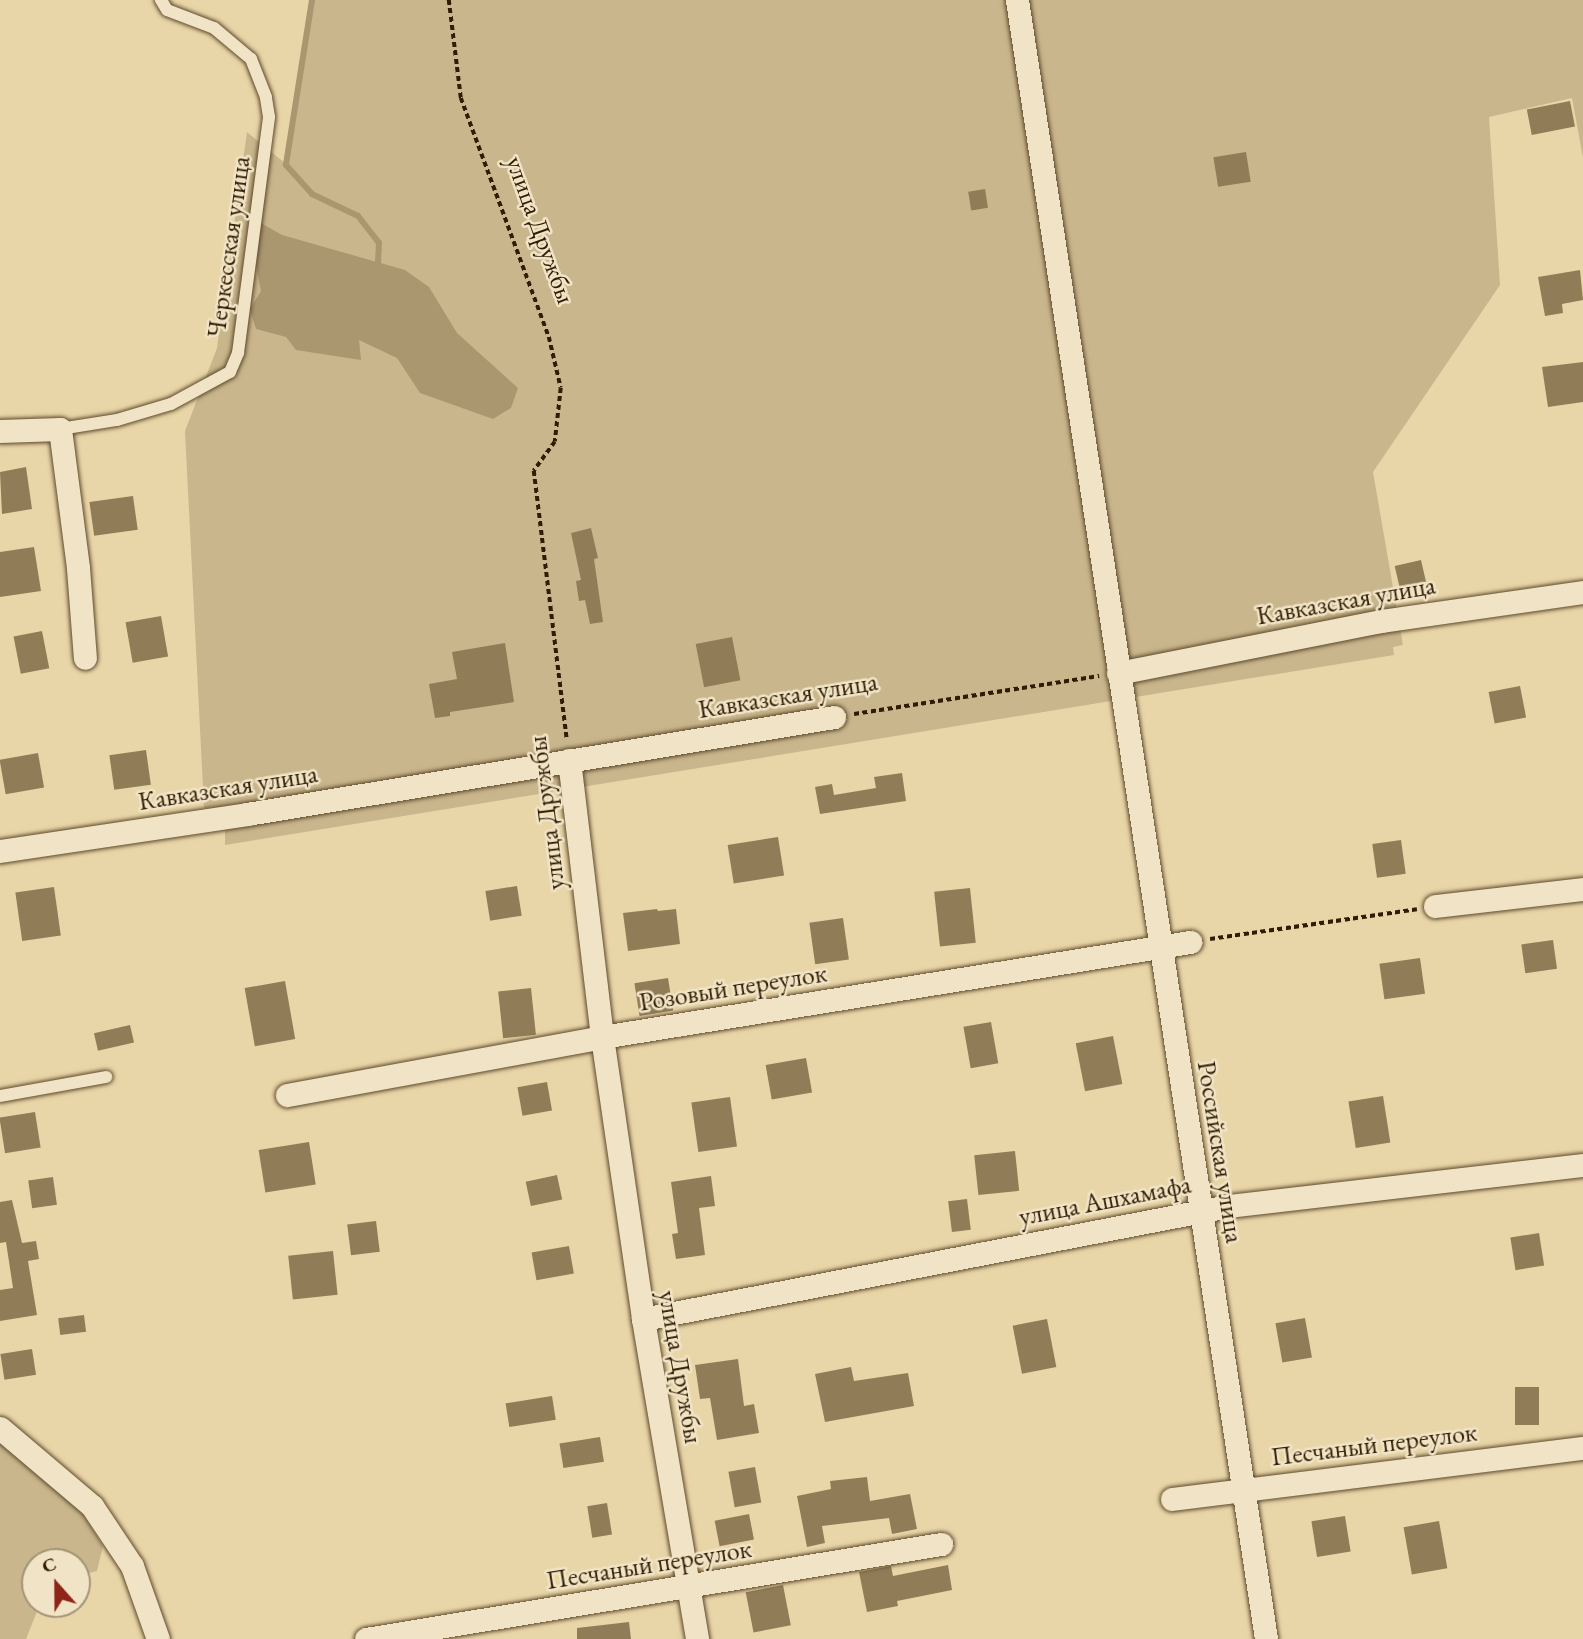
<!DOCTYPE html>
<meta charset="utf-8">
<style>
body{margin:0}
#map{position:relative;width:1583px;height:1639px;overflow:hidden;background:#e9d6a8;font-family:"EB Garamond",serif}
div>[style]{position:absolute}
.green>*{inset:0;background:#c9b68c}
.water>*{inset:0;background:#aa9770}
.stream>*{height:6px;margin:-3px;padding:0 3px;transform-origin:3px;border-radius:3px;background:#aa9770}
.building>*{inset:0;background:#907d58;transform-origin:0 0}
.path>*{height:3.5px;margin-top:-1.75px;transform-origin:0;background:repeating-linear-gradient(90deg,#2f1c02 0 5px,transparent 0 8.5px)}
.roads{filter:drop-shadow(0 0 2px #5e4a2c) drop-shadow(0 0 2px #5e4a2c)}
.service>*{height:12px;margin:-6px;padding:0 6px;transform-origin:6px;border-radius:6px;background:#f1e4c6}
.minor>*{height:23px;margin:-11.5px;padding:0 11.5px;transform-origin:11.5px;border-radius:11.5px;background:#f1e4c6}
span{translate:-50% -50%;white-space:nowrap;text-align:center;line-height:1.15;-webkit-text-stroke:5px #f1e4c6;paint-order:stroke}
.street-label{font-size:26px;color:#2f1c02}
.north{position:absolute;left:21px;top:1548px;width:70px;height:70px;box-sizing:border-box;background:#f1e4c6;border:2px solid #a39478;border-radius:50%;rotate:339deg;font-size:19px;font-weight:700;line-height:28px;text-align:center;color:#2f1c02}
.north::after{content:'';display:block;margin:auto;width:24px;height:32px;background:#8f2418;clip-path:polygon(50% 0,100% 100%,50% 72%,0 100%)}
</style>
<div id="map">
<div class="green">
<i style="clip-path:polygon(312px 0,1583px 0,1583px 158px,1572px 98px,1489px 117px,1500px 285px,1373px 472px,1403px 645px,1393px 647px,1394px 655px,225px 845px,225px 807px,204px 808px,185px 431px,217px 348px,247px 132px,286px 164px)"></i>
<i style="clip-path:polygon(0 1431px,79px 1508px,103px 1546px,97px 1571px,77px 1576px,77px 1562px,35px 1562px,35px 1604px,40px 1604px,26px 1639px,0 1639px)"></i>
</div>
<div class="water">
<i style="clip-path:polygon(261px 223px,282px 235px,405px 270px,429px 287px,457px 333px,518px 388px,511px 408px,493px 419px,420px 393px,397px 358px,359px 340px,361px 360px,296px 350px,286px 337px,256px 329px,250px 309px,261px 291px,256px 266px)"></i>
</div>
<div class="stream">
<i style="left:312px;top:0;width:167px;rotate:99deg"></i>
<i style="left:286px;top:165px;width:39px;rotate:48deg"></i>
<i style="left:312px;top:194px;width:51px;rotate:25.6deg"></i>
<i style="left:358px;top:216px;width:34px;rotate:52deg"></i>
<i style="left:379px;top:243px;width:19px;rotate:93deg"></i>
</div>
<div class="building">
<i style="left:1570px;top:101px;width:26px;height:44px;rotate:79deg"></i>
<i style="left:1246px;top:152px;width:30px;height:33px;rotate:81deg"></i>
<i style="left:985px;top:189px;width:19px;height:17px;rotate:81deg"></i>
<i style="clip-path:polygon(1580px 270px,1583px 300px,1562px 304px,1563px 313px,1545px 316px,1538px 277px)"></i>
<i style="clip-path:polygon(1583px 362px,1583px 402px,1548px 407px,1542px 367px)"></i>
<i style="clip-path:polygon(26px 467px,32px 509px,2px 514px,0 472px)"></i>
<i style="left:133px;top:496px;width:34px;height:44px;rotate:82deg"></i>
<i style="clip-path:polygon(591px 528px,598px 558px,594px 559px,603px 622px,590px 624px,585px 600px,579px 601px,576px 581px,581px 580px,571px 533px)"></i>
<i style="clip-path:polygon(34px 547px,41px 591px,0 597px,0 552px)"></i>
<i style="left:1421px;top:560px;width:22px;height:27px;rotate:77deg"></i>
<i style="left:161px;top:616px;width:41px;height:36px;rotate:80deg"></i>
<i style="left:42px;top:631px;width:38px;height:29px;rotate:79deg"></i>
<i style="left:732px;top:637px;width:44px;height:37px;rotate:79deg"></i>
<i style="clip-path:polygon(505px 643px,514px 702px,450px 712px,450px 716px,435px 718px,429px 684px,457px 679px,452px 652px)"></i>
<i style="left:1520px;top:686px;width:32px;height:32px;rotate:79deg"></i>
<i style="left:146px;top:750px;width:35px;height:37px;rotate:82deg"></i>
<i style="left:38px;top:753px;width:35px;height:39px;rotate:80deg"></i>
<i style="clip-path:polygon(902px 773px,906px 801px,820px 814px,815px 787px,832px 784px,834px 795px,876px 788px,874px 777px)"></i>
<i style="left:778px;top:837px;width:39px;height:51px;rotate:81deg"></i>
<i style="left:1401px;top:840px;width:34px;height:29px;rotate:82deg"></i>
<i style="left:517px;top:886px;width:30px;height:32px;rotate:81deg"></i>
<i style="left:54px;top:887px;width:49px;height:39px;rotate:82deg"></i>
<i style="left:970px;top:888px;width:55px;height:36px;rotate:84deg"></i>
<i style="clip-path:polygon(657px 909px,658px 911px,676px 909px,680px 944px,628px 951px,623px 913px)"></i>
<i style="left:843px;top:918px;width:42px;height:34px;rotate:82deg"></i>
<i style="left:1553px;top:940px;width:29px;height:32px;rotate:82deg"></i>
<i style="left:1420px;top:958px;width:36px;height:41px;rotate:82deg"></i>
<i style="left:668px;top:978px;width:33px;height:34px;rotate:81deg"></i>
<i style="left:285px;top:981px;width:59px;height:41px;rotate:80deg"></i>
<i style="left:531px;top:988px;width:47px;height:33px;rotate:84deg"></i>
<i style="left:991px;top:1022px;width:42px;height:28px;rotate:80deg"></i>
<i style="left:130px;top:1025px;width:18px;height:37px;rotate:77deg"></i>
<i style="left:1113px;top:1036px;width:49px;height:38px;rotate:79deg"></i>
<i style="left:806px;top:1058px;width:35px;height:41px;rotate:80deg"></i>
<i style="left:547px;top:1082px;width:29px;height:30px;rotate:80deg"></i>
<i style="left:1383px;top:1096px;width:47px;height:35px;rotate:81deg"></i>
<i style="left:730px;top:1097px;width:50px;height:39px;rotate:82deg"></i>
<i style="left:35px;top:1112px;width:36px;height:36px;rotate:81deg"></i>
<i style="left:309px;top:1142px;width:43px;height:51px;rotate:81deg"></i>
<i style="left:1015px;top:1151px;width:40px;height:41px;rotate:84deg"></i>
<i style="left:557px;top:1175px;width:25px;height:32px;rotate:78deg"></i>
<i style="clip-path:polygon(711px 1176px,715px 1206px,699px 1208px,705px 1255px,676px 1259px,672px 1234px,678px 1233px,671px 1182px)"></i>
<i style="left:53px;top:1177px;width:28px;height:25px;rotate:82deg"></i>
<i style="left:967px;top:1199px;width:31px;height:19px;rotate:83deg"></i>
<i style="clip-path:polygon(12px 1200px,22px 1243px,36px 1241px,39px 1259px,28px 1261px,37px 1315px,0 1321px,0 1290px,13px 1288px,6px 1242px,0 1243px,0 1202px)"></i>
<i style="left:376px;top:1221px;width:31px;height:29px;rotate:83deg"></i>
<i style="left:1539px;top:1233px;width:33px;height:29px;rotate:81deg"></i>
<i style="left:569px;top:1246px;width:28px;height:38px;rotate:80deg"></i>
<i style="left:333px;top:1251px;width:44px;height:45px;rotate:84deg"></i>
<i style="left:84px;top:1315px;width:17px;height:26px;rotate:83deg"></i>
<i style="left:1305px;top:1318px;width:40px;height:30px;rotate:80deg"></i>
<i style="left:1047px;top:1319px;width:49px;height:35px;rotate:79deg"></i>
<i style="left:32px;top:1349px;width:26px;height:32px;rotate:81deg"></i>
<i style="clip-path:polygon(738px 1359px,744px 1406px,754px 1404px,759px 1433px,717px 1440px,710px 1398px,700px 1399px,695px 1365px)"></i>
<i style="clip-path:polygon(851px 1367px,854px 1381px,908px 1373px,914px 1406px,825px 1422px,815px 1374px)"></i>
<i style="left:1539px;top:1387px;width:38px;height:24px;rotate:90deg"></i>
<i style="left:552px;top:1396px;width:24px;height:47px;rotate:81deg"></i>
<i style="left:600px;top:1437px;width:25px;height:41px;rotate:81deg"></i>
<i style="left:755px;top:1467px;width:36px;height:27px;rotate:80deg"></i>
<i style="clip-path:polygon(867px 1477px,870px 1501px,910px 1494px,917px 1529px,892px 1534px,889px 1518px,822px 1526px,825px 1543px,807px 1547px,797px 1496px,831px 1489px,830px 1481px)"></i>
<i style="left:607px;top:1503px;width:32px;height:20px;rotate:81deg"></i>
<i style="left:749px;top:1514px;width:26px;height:35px;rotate:79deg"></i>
<i style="left:1345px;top:1516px;width:36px;height:34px;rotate:81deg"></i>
<i style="left:1439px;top:1521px;width:48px;height:36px;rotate:80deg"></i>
<i style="clip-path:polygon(948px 1565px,952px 1590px,897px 1601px,898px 1606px,867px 1612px,859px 1572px,891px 1566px,893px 1576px)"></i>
<i style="left:783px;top:1585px;width:41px;height:38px;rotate:79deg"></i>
<i style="clip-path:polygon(629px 1622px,631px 1639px,577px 1639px,577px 1628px)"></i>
</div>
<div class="path">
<i style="left:449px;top:0;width:99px;rotate:83deg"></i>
<i style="left:461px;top:98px;width:255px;rotate:69.8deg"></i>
<i style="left:549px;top:337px;width:52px;rotate:76.8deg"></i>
<i style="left:561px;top:388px;width:54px;rotate:96.3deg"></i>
<i style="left:555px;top:442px;width:36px;rotate:126deg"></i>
<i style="left:534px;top:471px;width:272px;rotate:83deg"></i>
<i style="left:854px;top:714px;width:248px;rotate:-8.8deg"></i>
<i style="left:1210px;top:939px;width:209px;rotate:-8.2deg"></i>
</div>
<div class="roads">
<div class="service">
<i style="left:60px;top:429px;width:58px;rotate:-9deg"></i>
<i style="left:117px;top:420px;width:56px;rotate:-16.5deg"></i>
<i style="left:171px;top:404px;width:67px;rotate:-28.5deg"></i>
<i style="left:230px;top:372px;width:21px;rotate:-67deg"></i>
<i style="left:238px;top:353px;width:238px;rotate:-82.5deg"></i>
<i style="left:269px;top:117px;width:20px;rotate:-99deg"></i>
<i style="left:266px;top:97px;width:41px;rotate:-111.5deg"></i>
<i style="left:251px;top:59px;width:48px;rotate:-140deg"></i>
<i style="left:214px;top:28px;width:50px;rotate:-159deg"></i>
<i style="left:167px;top:10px;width:12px;rotate:-121deg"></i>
<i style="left:0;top:1096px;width:108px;rotate:-10.2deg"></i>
</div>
<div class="minor">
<i style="left:1017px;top:0;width:1658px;rotate:81.36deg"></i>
<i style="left:0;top:431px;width:60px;rotate:-1.9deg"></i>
<i style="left:60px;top:429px;width:140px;rotate:82.6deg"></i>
<i style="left:78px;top:568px;width:90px;rotate:85.6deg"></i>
<i style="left:1118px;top:673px;width:268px;rotate:-11.2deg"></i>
<i style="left:1381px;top:621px;width:204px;rotate:-8.2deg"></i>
<i style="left:569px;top:760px;width:279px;rotate:83.2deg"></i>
<i style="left:602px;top:1037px;width:285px;rotate:81.7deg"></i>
<i style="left:643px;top:1319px;width:325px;rotate:80.4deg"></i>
<i style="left:0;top:851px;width:250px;rotate:-8.5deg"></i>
<i style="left:247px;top:814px;width:595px;rotate:-9.38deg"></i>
<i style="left:1435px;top:906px;width:149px;rotate:-6.6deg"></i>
<i style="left:287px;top:1095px;width:320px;rotate:-10.4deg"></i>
<i style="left:602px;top:1037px;width:596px;rotate:-9.18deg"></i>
<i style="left:643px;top:1319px;width:596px;rotate:-10.93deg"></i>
<i style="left:1228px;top:1206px;width:357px;rotate:-6.6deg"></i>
<i style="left:0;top:1428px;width:121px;rotate:40.3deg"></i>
<i style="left:92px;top:1506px;width:72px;rotate:56.3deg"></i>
<i style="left:132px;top:1566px;width:77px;rotate:70.4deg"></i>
<i style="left:1172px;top:1499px;width:414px;rotate:-7.1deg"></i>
<i style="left:366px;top:1639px;width:583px;rotate:-9.38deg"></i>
</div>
</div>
<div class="street-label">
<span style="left:540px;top:230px;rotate:70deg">улица Дружбы</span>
<span style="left:229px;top:247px;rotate:-82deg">Черкесская улица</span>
<span style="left:1346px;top:601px;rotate:-10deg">Кавказcкая улица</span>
<span style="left:788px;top:696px;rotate:-9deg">Кавказcкая улица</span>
<span style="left:228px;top:788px;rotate:-9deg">Кавказcкая улица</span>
<span style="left:547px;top:813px;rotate:-97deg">улица Дружбы</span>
<span style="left:733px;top:988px;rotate:-9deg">Розовый переулок</span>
<span style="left:1220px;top:1152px;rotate:81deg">Российская улица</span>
<span style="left:1105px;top:1201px;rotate:-11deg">улица Ашхамафа</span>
<span style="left:680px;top:1367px;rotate:80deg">улица Дружбы</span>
<span style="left:1374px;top:1445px;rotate:-7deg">Песчаный переулок</span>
<span style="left:649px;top:1565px;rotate:-9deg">Песчаный переулок</span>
</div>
<div class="north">С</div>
</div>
